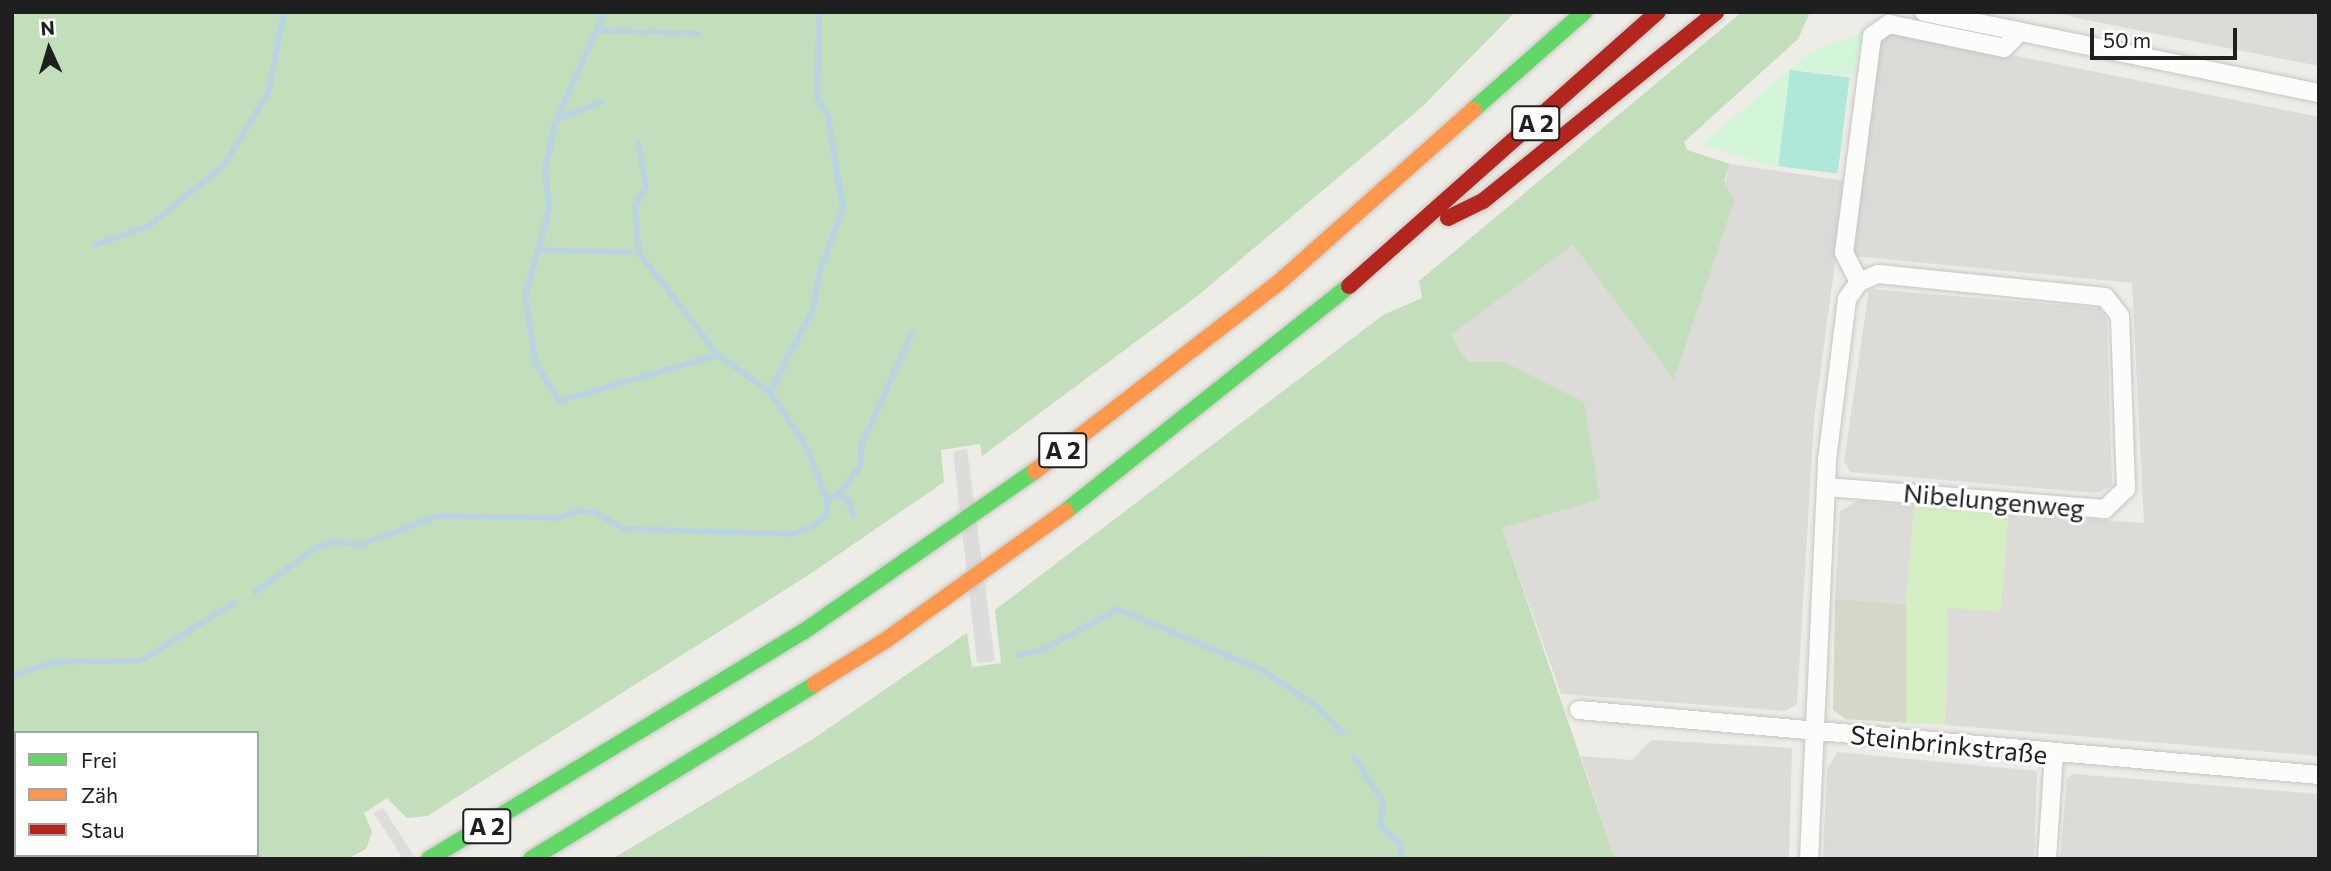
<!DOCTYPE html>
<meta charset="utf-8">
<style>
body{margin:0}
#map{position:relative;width:2331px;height:871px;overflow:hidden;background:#edece7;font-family:Commissioner,sans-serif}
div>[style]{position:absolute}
.residential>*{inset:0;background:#dcdbd8}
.construction>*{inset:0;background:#d5d7c8}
.grass>*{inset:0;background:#d4edc3}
.forest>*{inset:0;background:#c2deba}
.park>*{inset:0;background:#d3f5d8}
.pitch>*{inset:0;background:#afe8d8;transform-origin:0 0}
.pier>*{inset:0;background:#dddcda}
.stream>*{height:6px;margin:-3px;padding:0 3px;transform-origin:3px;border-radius:3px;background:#b8d4e3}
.roads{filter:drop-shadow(0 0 2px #c6c6c3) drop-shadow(0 0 2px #c6c6c3)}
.street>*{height:18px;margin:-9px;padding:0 9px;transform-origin:9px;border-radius:9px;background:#fcfcfb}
.fast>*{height:16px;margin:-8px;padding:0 8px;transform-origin:8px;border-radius:8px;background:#63d668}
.slow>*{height:16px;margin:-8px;padding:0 8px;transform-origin:8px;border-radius:8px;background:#ff974d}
.jam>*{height:16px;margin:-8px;padding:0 8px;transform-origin:8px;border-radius:8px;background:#b3261e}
span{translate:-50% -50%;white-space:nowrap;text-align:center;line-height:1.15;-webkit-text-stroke:6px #fff;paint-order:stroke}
.shield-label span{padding:2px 5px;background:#fff;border:2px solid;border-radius:5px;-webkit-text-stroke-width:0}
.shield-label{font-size:24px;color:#1f1f1f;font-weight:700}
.street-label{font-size:26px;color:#1f1f1f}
.frame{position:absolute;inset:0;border:14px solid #1f1f1f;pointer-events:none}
.legend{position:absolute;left:14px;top:731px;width:245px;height:126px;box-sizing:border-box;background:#fff;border:2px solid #a5a5a5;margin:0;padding:9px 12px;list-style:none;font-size:21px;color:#1f1f1f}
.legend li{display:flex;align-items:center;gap:14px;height:35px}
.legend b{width:35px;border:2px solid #a5a5a5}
.north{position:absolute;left:14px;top:14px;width:70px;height:70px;-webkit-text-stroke:5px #fff;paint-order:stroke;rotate:356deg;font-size:19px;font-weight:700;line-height:28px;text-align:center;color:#1f1f1f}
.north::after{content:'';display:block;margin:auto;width:24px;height:32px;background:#1f1f1f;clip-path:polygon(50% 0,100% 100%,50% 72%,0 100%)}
.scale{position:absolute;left:2090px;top:28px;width:147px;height:32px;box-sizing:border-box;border:4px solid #1f1f1f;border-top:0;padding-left:9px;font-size:21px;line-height:24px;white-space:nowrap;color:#1f1f1f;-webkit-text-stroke:5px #fff;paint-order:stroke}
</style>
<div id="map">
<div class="residential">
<i style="clip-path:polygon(2051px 12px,2319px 12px,2319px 66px,2096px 22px)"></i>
<i style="clip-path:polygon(1898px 32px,2319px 117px,2319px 756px,1946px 725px,1947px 607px,2001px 611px,2008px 514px,2144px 523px,2132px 283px,1853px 256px,1850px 242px,1879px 35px)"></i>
<i style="clip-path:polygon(1730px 164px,1846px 181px,1814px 420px,1797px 704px,1785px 711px,1561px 694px,1502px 528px,1504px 362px,1468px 362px,1449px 335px,1573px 245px,1674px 378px)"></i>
<i style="clip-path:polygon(1869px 289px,2099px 308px,2107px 319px,2112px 486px,2096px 493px,1850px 472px,1844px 461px)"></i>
<i style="clip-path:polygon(1857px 501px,1914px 506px,1906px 604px,1835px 599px,1840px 511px)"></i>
<i style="clip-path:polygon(1651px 740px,1792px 748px,1789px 859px,1615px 859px,1581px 756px,1632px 760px)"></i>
<i style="clip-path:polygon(1837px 752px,2037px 771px,2034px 859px,1823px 859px,1827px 770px)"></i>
<i style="clip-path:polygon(2073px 774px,2319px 794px,2319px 859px,2060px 859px,2067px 778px)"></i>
</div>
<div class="construction">
<i style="clip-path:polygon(1835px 599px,1906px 604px,1906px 723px,1846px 719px,1833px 710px)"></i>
</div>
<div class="grass">
<i style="clip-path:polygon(1914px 506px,2008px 514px,2001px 612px,1947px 608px,1946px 725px,1906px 723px,1906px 604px)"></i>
</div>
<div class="forest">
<i style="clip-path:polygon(evenodd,12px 12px,1515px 12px,1423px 106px,1196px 297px,982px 456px,980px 444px,941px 450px,944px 482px,807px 576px,427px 816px,407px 818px,387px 798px,364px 813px,372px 832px,366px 849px,347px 859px,12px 859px,12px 12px,16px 733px,257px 733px,257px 855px,16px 855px,16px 733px)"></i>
<i style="clip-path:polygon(1742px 12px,1810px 12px,1798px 39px,1684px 142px,1687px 150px,1730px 164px,1724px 181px,1734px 201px,1674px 379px,1573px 245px,1450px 335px,1468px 362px,1504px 362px,1584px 402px,1600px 499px,1502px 528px,1615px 859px,612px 859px,813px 739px,967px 633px,972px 667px,1001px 663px,995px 610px,1383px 315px,1422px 298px,1419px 281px)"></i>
</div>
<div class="park">
<i style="clip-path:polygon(1863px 33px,1853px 75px,1791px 70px,1777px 167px,1702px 145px,1810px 52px)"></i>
</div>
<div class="pitch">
<i style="left:1790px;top:70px;width:60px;height:97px;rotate:7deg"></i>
</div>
<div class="pier">
<i style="clip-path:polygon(967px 449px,995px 661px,977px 663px,953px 451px)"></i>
<i style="clip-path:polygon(383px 808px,416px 859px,403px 859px,374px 813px)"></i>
</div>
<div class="stream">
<i style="left:605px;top:12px;width:119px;rotate:114.4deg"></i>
<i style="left:556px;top:120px;width:51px;rotate:102.4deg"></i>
<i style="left:545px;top:170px;width:39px;rotate:84deg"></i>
<i style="left:549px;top:209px;width:90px;rotate:105.4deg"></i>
<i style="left:525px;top:296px;width:69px;rotate:80.8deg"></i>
<i style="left:536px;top:364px;width:44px;rotate:58.1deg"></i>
<i style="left:559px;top:401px;width:166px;rotate:-16.1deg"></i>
<i style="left:718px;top:355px;width:64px;rotate:35.4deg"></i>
<i style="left:770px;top:392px;width:65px;rotate:56.3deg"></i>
<i style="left:806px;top:446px;width:58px;rotate:68.7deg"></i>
<i style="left:597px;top:30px;width:101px;rotate:2.3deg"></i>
<i style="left:556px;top:120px;width:48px;rotate:-21.8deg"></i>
<i style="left:638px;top:142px;width:46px;rotate:79.9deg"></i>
<i style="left:646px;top:187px;width:22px;rotate:120deg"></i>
<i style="left:635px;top:206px;width:47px;rotate:85.1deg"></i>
<i style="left:639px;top:253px;width:129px;rotate:52.2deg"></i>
<i style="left:95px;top:245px;width:57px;rotate:-19.4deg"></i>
<i style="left:149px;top:226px;width:97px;rotate:-39.1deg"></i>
<i style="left:224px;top:165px;width:84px;rotate:-58.6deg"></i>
<i style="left:268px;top:93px;width:83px;rotate:-78.8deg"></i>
<i style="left:538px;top:250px;width:92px;rotate:1.2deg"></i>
<i style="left:770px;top:392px;width:93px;rotate:-62.6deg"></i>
<i style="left:813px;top:309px;width:39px;rotate:-80deg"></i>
<i style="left:820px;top:271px;width:67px;rotate:-69.9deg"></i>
<i style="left:843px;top:208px;width:92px;rotate:-99.4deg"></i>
<i style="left:828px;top:117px;width:22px;rotate:-120deg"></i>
<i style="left:817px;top:98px;width:86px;rotate:-88.7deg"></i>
<i style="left:838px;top:495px;width:36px;rotate:-52deg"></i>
<i style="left:860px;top:467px;width:23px;rotate:-85deg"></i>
<i style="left:862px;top:444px;width:122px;rotate:-65.8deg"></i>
<i style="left:255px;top:592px;width:77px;rotate:-36deg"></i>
<i style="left:317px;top:547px;width:18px;rotate:-19deg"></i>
<i style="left:334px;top:541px;width:26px;rotate:9deg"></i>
<i style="left:360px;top:545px;width:82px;rotate:-20.6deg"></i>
<i style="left:437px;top:516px;width:121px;rotate:0.9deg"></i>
<i style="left:558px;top:518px;width:23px;rotate:-18deg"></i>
<i style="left:580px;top:511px;width:14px;rotate:4deg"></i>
<i style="left:594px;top:512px;width:35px;rotate:29deg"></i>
<i style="left:625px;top:529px;width:168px;rotate:1.7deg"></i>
<i style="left:793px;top:534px;width:20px;rotate:-20deg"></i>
<i style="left:812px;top:527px;width:18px;rotate:-41deg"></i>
<i style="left:826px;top:515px;width:15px;rotate:-86deg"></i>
<i style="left:827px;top:500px;width:12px;rotate:-24deg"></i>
<i style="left:838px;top:495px;width:13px;rotate:29deg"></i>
<i style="left:849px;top:501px;width:15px;rotate:74deg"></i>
<i style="left:1018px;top:655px;width:25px;rotate:-12deg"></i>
<i style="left:1042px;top:650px;width:86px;rotate:-28.3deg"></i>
<i style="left:1118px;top:609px;width:156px;rotate:23deg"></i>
<i style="left:1262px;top:670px;width:66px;rotate:33.9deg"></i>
<i style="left:1317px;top:707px;width:36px;rotate:46deg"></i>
<i style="left:12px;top:677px;width:45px;rotate:-19.7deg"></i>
<i style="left:54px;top:662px;width:86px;rotate:-0.7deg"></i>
<i style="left:140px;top:661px;width:110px;rotate:-31.7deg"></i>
<i style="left:1354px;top:757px;width:54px;rotate:57.2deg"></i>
<i style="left:1383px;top:802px;width:24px;rotate:95deg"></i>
<i style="left:1381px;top:826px;width:26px;rotate:43deg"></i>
<i style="left:1400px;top:844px;width:15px;rotate:86deg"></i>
<i style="left:1245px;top:859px;width:22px"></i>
</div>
<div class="roads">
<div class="street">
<i style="left:1924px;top:12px;width:403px;rotate:11.6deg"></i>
<i style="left:1826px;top:487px;width:280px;rotate:4.5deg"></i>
<i style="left:2105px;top:509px;width:29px;rotate:-44deg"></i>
<i style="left:2126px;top:489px;width:173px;rotate:-92deg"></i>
<i style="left:2120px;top:316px;width:24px;rotate:-128deg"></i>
<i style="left:2105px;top:297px;width:228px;rotate:-174.2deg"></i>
<i style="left:1878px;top:274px;width:21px;rotate:157deg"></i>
<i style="left:1579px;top:710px;width:743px;rotate:5.02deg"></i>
<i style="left:1809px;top:859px;width:399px;rotate:-87.4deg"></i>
<i style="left:1827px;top:460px;width:162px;rotate:-82.9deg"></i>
<i style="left:1847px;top:299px;width:21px;rotate:-55deg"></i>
<i style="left:1859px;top:282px;width:33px;rotate:-117deg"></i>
<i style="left:1844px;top:253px;width:219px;rotate:-82.6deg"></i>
<i style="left:1872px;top:36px;width:21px;rotate:-35deg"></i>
<i style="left:1889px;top:24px;width:117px;rotate:11.8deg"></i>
<i style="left:2004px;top:48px;width:23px;rotate:-45deg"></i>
<i style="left:2047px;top:859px;width:105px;rotate:-86.2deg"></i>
</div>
<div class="fast">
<i style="left:1473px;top:110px;width:148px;rotate:-41.4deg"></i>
<i style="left:1066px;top:511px;width:362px;rotate:-38.5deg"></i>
<i style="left:429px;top:859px;width:437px;rotate:-31.3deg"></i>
<i style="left:803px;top:632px;width:282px;rotate:-34.8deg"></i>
<i style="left:531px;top:859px;width:334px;rotate:-31.6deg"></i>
</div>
<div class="slow">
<i style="left:1035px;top:471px;width:304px;rotate:-37.7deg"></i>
<i style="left:1276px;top:285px;width:264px;rotate:-41.6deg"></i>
<i style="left:815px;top:684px;width:84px;rotate:-31.8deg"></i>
<i style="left:886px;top:640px;width:221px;rotate:-35.6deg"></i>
</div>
<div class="jam">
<i style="left:1448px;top:218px;width:39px;rotate:-26deg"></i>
<i style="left:1483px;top:201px;width:300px;rotate:-39deg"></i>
<i style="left:1349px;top:286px;width:413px;rotate:-41.6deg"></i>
</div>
</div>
<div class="shield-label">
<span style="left:1536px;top:123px">A 2</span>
<span style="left:1063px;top:450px">A 2</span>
<span style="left:487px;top:826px">A 2</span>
</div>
<div class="street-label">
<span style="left:1994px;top:500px;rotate:5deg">Nibelungenweg</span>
<span style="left:1949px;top:744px;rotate:6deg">Steinbrinkstraße</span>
</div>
<div class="frame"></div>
<ul class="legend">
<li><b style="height:9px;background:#63d668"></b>Frei</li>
<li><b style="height:9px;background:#ff974d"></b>Zäh</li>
<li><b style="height:9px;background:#b3261e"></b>Stau</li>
</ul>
<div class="north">N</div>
<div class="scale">50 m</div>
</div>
